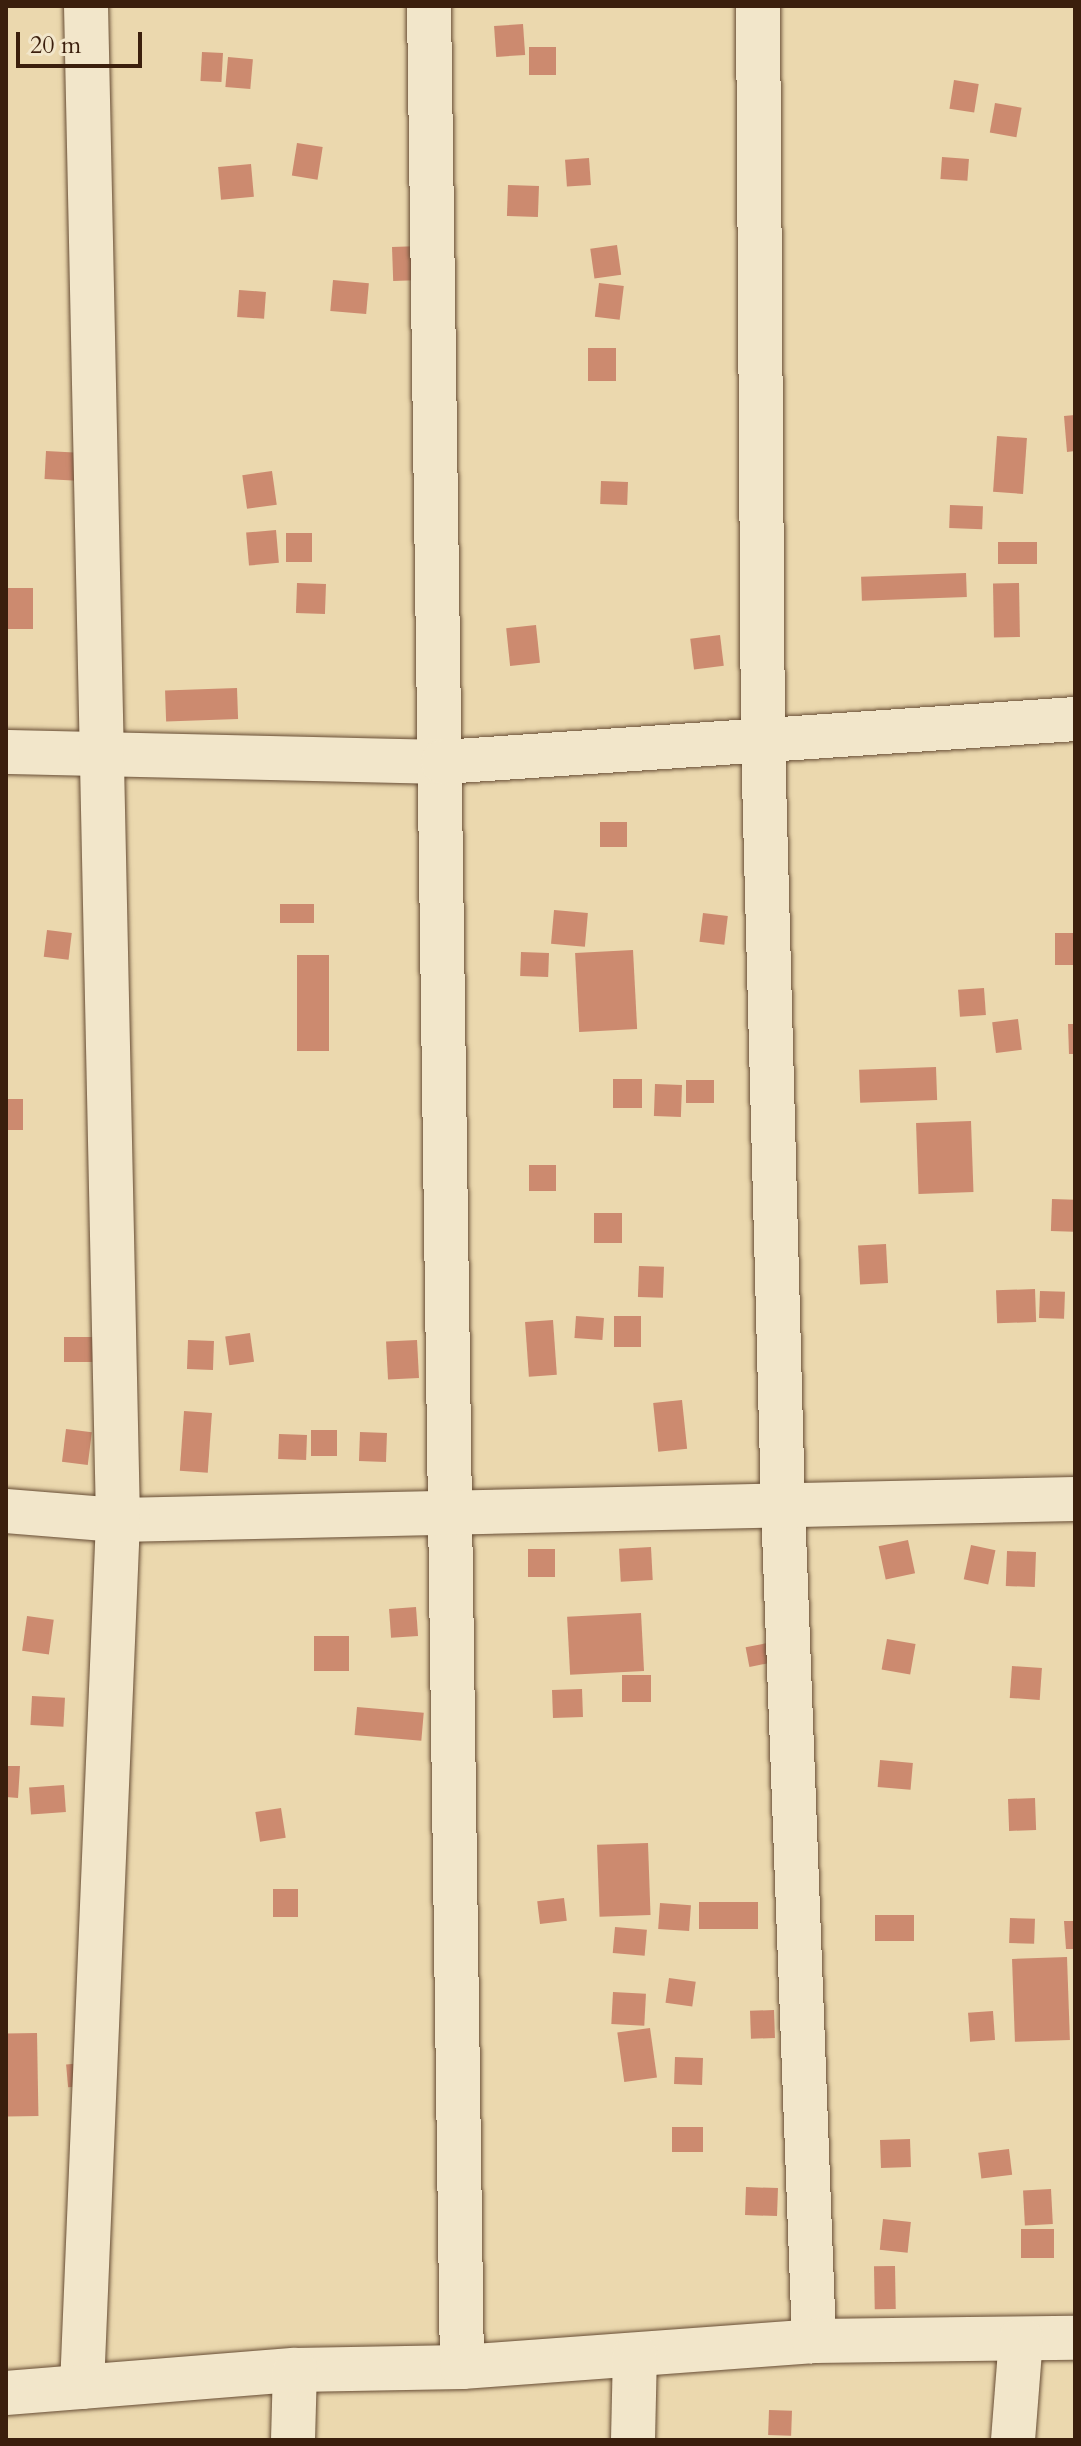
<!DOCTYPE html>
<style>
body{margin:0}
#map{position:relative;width:1081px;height:2446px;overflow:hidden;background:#ebd8ae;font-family:Cardo,serif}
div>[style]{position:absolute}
.building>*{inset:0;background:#cc8a6f;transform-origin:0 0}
.roads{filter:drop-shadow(0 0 2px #674d35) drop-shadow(0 0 2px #674d35)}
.minor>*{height:44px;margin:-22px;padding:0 22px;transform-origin:22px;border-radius:22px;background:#f2e6ca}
span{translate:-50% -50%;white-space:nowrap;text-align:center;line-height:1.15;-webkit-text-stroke:7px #f2e6ca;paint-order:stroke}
.frame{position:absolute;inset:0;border:8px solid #3b1f0d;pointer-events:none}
.scale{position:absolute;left:16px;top:32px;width:126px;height:36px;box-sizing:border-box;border:4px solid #3b1f0d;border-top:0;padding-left:10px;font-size:24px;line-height:28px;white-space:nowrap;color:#3b1f0d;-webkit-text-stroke:6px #f2e6ca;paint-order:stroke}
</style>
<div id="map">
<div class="building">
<i style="left:523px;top:24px;width:31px;height:29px;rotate:86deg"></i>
<i style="left:529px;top:47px;width:27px;height:28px"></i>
<i style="left:202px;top:52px;width:21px;height:29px;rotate:3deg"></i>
<i style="left:228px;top:57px;width:25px;height:30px;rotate:5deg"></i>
<i style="left:954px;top:80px;width:25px;height:29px;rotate:9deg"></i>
<i style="left:995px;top:103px;width:27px;height:30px;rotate:10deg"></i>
<i style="left:297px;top:143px;width:26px;height:33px;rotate:9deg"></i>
<i style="left:942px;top:157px;width:27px;height:22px;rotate:4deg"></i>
<i style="left:589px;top:158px;width:27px;height:24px;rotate:86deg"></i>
<i style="left:251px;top:164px;width:33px;height:33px;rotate:85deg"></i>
<i style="left:508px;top:185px;width:31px;height:31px;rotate:2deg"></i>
<i style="left:617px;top:245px;width:30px;height:27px;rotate:82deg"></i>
<i style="left:421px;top:246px;width:34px;height:29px;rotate:88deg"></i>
<i style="left:333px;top:280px;width:36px;height:31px;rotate:5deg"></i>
<i style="left:599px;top:283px;width:25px;height:34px;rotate:7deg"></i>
<i style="left:239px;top:290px;width:27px;height:27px;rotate:4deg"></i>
<i style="left:616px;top:348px;width:33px;height:28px;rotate:90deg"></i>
<i style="clip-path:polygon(1075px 415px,1075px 451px,1067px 452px,1064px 416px)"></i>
<i style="left:997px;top:436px;width:30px;height:56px;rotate:4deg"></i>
<i style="left:46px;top:451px;width:33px;height:28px;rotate:3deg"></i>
<i style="left:272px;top:471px;width:34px;height:30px;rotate:82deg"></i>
<i style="left:601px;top:481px;width:27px;height:23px;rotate:2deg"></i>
<i style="left:950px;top:505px;width:33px;height:23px;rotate:2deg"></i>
<i style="left:276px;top:530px;width:33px;height:30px;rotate:85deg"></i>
<i style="left:286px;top:533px;width:26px;height:29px"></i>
<i style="left:1037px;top:542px;width:22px;height:39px;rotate:90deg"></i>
<i style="left:966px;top:573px;width:24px;height:105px;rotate:88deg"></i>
<i style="left:297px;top:583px;width:29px;height:30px;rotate:2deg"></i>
<i style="left:1019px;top:583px;width:54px;height:26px;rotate:89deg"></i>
<i style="left:6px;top:588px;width:27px;height:41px"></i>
<i style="left:536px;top:625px;width:38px;height:30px;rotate:84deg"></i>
<i style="left:720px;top:635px;width:31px;height:30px;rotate:83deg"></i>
<i style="left:237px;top:688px;width:31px;height:72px;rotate:88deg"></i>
<i style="left:600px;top:822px;width:27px;height:25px"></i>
<i style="left:280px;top:904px;width:34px;height:19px"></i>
<i style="left:554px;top:910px;width:34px;height:34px;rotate:5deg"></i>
<i style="left:703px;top:913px;width:25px;height:29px;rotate:7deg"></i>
<i style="left:47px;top:930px;width:25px;height:27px;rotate:7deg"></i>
<i style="left:1055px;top:933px;width:20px;height:32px"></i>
<i style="left:633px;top:950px;width:79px;height:58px;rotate:87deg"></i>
<i style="left:521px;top:952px;width:28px;height:24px;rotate:2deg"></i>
<i style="left:297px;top:955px;width:32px;height:96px"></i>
<i style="left:984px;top:988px;width:27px;height:26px;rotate:86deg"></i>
<i style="left:1018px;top:1019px;width:31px;height:26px;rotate:83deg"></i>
<i style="clip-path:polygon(1068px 1024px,1075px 1024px,1075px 1054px,1069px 1054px)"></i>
<i style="left:936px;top:1067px;width:33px;height:77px;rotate:88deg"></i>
<i style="left:613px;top:1079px;width:29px;height:29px"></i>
<i style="left:686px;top:1080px;width:28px;height:23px"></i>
<i style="left:655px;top:1084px;width:27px;height:32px;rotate:2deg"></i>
<i style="left:6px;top:1099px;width:17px;height:31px"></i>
<i style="left:971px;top:1121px;width:71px;height:55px;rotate:88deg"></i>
<i style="left:529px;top:1165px;width:27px;height:26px"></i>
<i style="left:1052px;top:1199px;width:23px;height:32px;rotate:2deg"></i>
<i style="left:594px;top:1213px;width:28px;height:30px"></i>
<i style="left:886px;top:1244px;width:39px;height:28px;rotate:87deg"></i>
<i style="left:639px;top:1266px;width:25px;height:31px;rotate:2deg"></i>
<i style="left:1035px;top:1289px;width:33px;height:39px;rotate:88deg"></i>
<i style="left:1040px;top:1291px;width:25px;height:27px;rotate:2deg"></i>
<i style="left:576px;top:1316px;width:28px;height:22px;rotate:4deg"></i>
<i style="left:614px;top:1316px;width:27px;height:31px"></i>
<i style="left:553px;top:1320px;width:55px;height:28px;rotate:86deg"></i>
<i style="left:250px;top:1333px;width:29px;height:25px;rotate:82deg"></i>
<i style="left:64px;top:1337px;width:30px;height:25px"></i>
<i style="left:188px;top:1340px;width:26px;height:29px;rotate:2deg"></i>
<i style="left:417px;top:1340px;width:38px;height:31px;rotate:87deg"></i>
<i style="left:682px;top:1400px;width:49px;height:29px;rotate:84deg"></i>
<i style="left:184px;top:1411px;width:28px;height:60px;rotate:4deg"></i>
<i style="left:66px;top:1429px;width:26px;height:33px;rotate:7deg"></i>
<i style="left:311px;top:1430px;width:26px;height:26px"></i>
<i style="left:360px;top:1432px;width:27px;height:29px;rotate:2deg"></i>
<i style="left:279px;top:1434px;width:28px;height:25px;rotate:2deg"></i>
<i style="left:908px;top:1540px;width:34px;height:30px;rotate:78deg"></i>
<i style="left:971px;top:1545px;width:25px;height:35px;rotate:12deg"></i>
<i style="left:651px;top:1547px;width:33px;height:32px;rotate:87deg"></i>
<i style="left:528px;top:1549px;width:27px;height:28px"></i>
<i style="left:1007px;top:1551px;width:29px;height:35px;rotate:2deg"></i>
<i style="left:416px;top:1607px;width:29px;height:27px;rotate:86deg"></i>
<i style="left:641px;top:1613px;width:58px;height:74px;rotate:87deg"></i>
<i style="left:27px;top:1616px;width:27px;height:35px;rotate:8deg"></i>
<i style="left:349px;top:1636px;width:35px;height:35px;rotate:90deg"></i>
<i style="left:887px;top:1639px;width:29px;height:31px;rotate:10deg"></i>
<i style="left:778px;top:1641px;width:20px;height:33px;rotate:79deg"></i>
<i style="left:1012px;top:1666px;width:30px;height:32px;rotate:4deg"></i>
<i style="left:622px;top:1675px;width:29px;height:27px"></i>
<i style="left:582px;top:1689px;width:28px;height:30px;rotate:88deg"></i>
<i style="left:32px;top:1696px;width:33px;height:29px;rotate:3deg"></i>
<i style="left:357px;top:1707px;width:67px;height:28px;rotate:5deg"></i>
<i style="left:880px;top:1760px;width:33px;height:27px;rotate:5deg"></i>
<i style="clip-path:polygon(6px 1766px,20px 1766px,18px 1798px,6px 1797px)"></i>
<i style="left:64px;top:1785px;width:27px;height:35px;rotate:86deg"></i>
<i style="left:1035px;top:1798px;width:32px;height:27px;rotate:88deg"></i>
<i style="left:281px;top:1808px;width:30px;height:26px;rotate:81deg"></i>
<i style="left:648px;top:1843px;width:72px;height:51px;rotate:88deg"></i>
<i style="left:273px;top:1889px;width:25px;height:28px"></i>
<i style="left:564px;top:1898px;width:23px;height:27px;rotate:83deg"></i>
<i style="left:758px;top:1902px;width:27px;height:59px;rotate:90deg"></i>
<i style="left:660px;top:1903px;width:31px;height:26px;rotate:4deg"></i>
<i style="left:875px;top:1915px;width:39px;height:26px"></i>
<i style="left:1010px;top:1918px;width:25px;height:25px;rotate:2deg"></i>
<i style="clip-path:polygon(1064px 1921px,1075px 1921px,1075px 1949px,1066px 1949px)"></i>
<i style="left:615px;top:1927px;width:32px;height:26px;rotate:5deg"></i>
<i style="left:1067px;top:1957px;width:83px;height:55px;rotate:88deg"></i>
<i style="left:669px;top:1978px;width:27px;height:25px;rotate:8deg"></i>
<i style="left:613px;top:1992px;width:33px;height:32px;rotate:3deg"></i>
<i style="left:774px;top:2010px;width:28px;height:24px;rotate:88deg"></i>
<i style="left:993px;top:2011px;width:29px;height:25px;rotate:86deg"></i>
<i style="left:650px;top:2028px;width:50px;height:33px;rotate:82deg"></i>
<i style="left:37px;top:2033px;width:83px;height:31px;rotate:89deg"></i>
<i style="left:675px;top:2057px;width:28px;height:27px;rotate:2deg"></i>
<i style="left:94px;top:2062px;width:23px;height:28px;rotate:85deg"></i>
<i style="left:672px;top:2127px;width:31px;height:25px"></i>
<i style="left:910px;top:2139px;width:28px;height:30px;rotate:88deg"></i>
<i style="left:1009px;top:2149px;width:26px;height:31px;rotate:83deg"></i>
<i style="left:746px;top:2187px;width:32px;height:28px;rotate:2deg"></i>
<i style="left:1051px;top:2189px;width:35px;height:28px;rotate:87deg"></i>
<i style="left:883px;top:2219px;width:28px;height:31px;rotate:6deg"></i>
<i style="left:1054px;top:2229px;width:29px;height:33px;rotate:90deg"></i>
<i style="left:895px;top:2266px;width:43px;height:21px;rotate:89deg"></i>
<i style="left:769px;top:2410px;width:23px;height:25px;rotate:2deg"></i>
</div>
<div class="roads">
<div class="minor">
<i style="left:429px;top:6px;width:2361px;rotate:89.2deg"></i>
<i style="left:758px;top:6px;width:735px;rotate:89.61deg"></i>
<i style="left:763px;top:741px;width:765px;rotate:88.5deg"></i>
<i style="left:783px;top:1506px;width:836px;rotate:87.87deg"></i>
<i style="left:6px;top:752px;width:437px;rotate:1.3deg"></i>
<i style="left:443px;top:762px;width:633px;rotate:-3.89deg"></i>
<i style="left:6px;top:1511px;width:112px;rotate:4.6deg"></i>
<i style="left:118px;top:1520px;width:957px;rotate:-1.26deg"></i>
<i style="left:82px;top:2387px;width:868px;rotate:-87.62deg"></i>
<i style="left:118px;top:1520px;width:1514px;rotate:-91.21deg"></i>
<i style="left:6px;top:2393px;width:290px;rotate:-4.6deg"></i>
<i style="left:295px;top:2370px;width:167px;rotate:-1deg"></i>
<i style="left:462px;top:2367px;width:353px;rotate:-4.2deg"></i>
<i style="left:814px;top:2341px;width:261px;rotate:-0.7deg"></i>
<i style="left:293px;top:2440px;width:70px;rotate:-88.4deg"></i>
<i style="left:633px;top:2440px;width:85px;rotate:-88.7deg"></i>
<i style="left:1013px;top:2440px;width:101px;rotate:-85.5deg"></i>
</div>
</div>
<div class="frame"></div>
<div class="scale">20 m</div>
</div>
